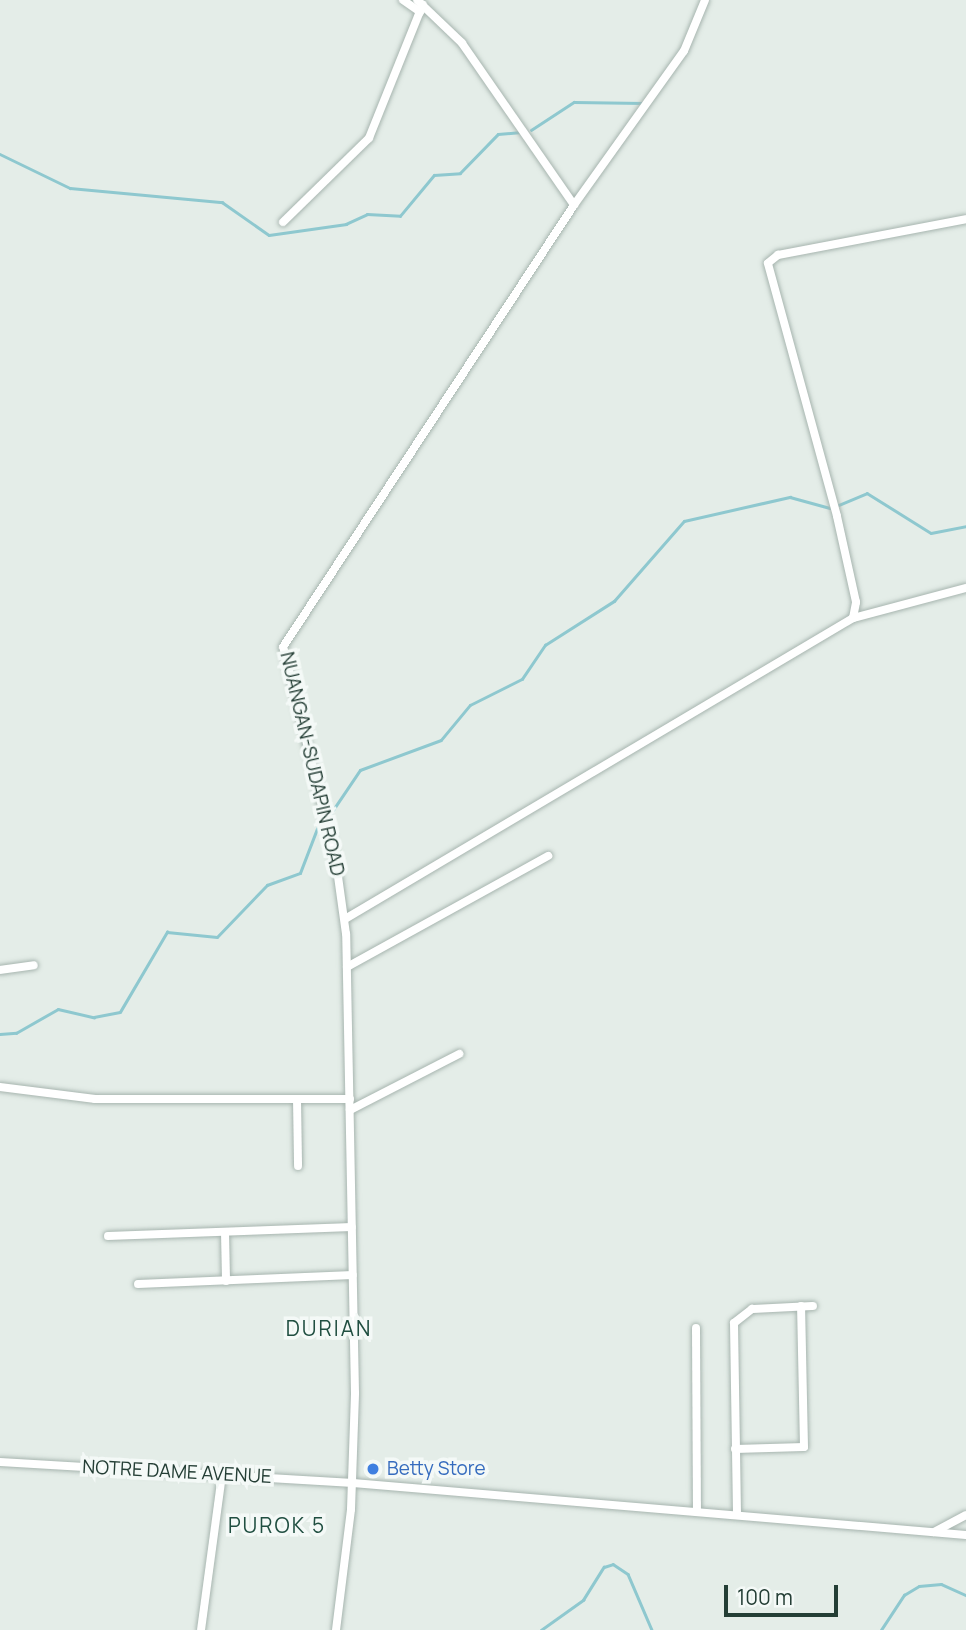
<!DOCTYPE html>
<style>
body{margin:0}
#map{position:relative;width:966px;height:1630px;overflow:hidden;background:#e4ede8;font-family:Manrope,sans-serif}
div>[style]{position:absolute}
.stream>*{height:2.5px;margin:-1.25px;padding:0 1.25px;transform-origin:1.25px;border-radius:1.25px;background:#8ec8cf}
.roads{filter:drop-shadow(0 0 2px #a7b5af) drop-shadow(0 0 2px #a7b5af)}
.minor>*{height:8px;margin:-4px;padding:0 4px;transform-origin:4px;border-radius:4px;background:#fff}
.dots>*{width:19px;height:19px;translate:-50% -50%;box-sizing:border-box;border:4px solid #f4f9f7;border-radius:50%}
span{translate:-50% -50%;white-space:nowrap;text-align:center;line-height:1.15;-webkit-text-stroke:7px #f4f9f7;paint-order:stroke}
.street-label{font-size:19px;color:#243e35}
.shop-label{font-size:19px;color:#366cbe}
.left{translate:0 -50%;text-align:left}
.neighbourhood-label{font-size:21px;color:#204f41;letter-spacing:2px}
.scale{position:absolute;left:724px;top:1585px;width:114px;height:32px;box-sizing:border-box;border:4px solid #243e35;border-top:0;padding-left:9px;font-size:21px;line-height:24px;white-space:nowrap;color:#243e35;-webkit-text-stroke:5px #f4f9f7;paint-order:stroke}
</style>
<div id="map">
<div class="stream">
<i style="left:531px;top:130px;width:51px;rotate:-33.1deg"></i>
<i style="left:574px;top:102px;width:69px;rotate:0.8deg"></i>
<i style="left:0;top:154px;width:78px;rotate:25.9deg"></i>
<i style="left:70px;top:188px;width:153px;rotate:5.3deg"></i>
<i style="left:222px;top:202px;width:57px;rotate:35.1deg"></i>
<i style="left:269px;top:235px;width:78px;rotate:-8.1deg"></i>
<i style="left:346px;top:224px;width:23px;rotate:-25deg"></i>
<i style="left:367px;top:214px;width:33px;rotate:3deg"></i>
<i style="left:400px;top:216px;width:53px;rotate:-50.3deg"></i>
<i style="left:434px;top:175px;width:26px;rotate:-4deg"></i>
<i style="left:460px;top:173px;width:54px;rotate:-45.7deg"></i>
<i style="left:498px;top:134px;width:23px;rotate:-5deg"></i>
<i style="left:839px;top:505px;width:30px;rotate:-23deg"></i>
<i style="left:867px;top:493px;width:75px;rotate:32deg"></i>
<i style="left:931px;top:533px;width:36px;rotate:-11deg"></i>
<i style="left:329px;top:816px;width:55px;rotate:-56deg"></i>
<i style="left:360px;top:770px;width:86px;rotate:-20.3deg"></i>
<i style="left:441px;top:740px;width:45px;rotate:-50.4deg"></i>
<i style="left:470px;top:705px;width:58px;rotate:-26.6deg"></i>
<i style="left:522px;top:679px;width:41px;rotate:-55.9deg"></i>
<i style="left:545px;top:645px;width:82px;rotate:-32.5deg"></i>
<i style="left:614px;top:601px;width:106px;rotate:-48.8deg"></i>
<i style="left:684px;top:521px;width:109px;rotate:-12.8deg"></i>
<i style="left:790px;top:497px;width:41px;rotate:15.4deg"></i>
<i style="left:0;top:1034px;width:16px;rotate:-4deg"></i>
<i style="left:16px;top:1033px;width:48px;rotate:-29.7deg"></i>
<i style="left:58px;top:1009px;width:37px;rotate:13deg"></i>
<i style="left:94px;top:1017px;width:26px;rotate:-11deg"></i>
<i style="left:120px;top:1012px;width:93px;rotate:-59.6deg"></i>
<i style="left:167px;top:932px;width:50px;rotate:5.7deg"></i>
<i style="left:217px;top:937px;width:72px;rotate:-46.1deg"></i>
<i style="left:267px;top:885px;width:35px;rotate:-20deg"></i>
<i style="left:300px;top:873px;width:56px;rotate:-69deg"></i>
<i style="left:541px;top:1630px;width:52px;rotate:-35.5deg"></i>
<i style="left:583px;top:1600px;width:39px;rotate:-58deg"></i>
<i style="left:604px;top:1567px;width:9px;rotate:-18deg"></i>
<i style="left:613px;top:1564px;width:18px;rotate:34deg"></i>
<i style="left:628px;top:1574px;width:61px;rotate:66.8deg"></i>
<i style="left:881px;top:1630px;width:42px;rotate:-56.7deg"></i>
<i style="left:904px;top:1595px;width:17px;rotate:-31deg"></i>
<i style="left:919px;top:1586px;width:22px;rotate:-5deg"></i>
<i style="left:941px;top:1584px;width:27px;rotate:24deg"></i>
</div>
<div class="roads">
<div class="minor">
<i style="left:403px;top:0;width:21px;rotate:35deg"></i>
<i style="left:574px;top:205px;width:189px;rotate:-54.5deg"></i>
<i style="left:684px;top:51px;width:55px;rotate:-67.6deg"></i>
<i style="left:283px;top:222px;width:120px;rotate:-44.3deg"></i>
<i style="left:369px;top:138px;width:144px;rotate:-68.1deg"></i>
<i style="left:853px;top:618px;width:16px;rotate:-79deg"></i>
<i style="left:856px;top:602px;width:88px;rotate:-102.5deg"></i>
<i style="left:837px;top:516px;width:262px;rotate:-105.3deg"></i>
<i style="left:768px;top:263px;width:13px;rotate:-39deg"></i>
<i style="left:778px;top:255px;width:191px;rotate:-10.8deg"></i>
<i style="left:345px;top:919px;width:590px;rotate:-30.65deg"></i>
<i style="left:853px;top:618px;width:117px;rotate:-14.9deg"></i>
<i style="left:347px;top:967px;width:230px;rotate:-28.9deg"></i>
<i style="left:0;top:970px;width:34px;rotate:-8deg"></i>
<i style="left:0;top:1087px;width:96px;rotate:7.2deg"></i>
<i style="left:95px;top:1099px;width:255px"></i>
<i style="left:297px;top:1099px;width:67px;rotate:89.1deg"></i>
<i style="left:350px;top:1110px;width:123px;rotate:-27.2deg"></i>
<i style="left:225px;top:1232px;width:49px;rotate:88.8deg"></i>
<i style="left:108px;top:1236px;width:244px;rotate:-2.1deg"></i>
<i style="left:138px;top:1284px;width:215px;rotate:-2.4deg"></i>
<i style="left:696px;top:1328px;width:183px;rotate:89.7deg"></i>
<i style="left:735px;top:1449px;width:69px;rotate:-1.7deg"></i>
<i style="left:804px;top:1447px;width:141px;rotate:-91.2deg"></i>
<i style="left:0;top:1462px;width:354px;rotate:3.4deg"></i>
<i style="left:353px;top:1483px;width:615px;rotate:4.85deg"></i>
<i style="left:737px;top:1514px;width:191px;rotate:-90.9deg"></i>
<i style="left:734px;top:1323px;width:23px;rotate:-38deg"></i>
<i style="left:752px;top:1309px;width:61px;rotate:-2.8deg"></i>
<i style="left:934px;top:1532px;width:36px;rotate:-28deg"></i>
<i style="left:201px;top:1630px;width:156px;rotate:-82.3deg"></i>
<i style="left:336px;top:1630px;width:122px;rotate:-82.9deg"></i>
<i style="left:351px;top:1509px;width:116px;rotate:-88deg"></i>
<i style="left:355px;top:1393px;width:459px;rotate:-91.1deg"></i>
<i style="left:346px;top:934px;width:73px;rotate:-97.9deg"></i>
<i style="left:336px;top:862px;width:221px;rotate:-103.8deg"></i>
<i style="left:283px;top:647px;width:529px;rotate:-56.64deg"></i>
<i style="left:574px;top:205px;width:197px;rotate:-124.7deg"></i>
<i style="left:462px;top:43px;width:62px;rotate:-136.3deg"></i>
</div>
</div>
<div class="dots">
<i style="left:373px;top:1469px;background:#3f7fe0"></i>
</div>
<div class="street-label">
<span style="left:312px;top:764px;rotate:77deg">NUANGAN-SUDAPIN ROAD</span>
<span style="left:177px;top:1472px;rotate:3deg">NOTRE DAME AVENUE</span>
</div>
<div class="shop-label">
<span class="left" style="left:387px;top:1469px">Betty Store</span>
</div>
<div class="neighbourhood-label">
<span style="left:329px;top:1328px">DURIAN</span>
<span style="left:277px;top:1525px">PUROK 5</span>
</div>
<div class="scale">100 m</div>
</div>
